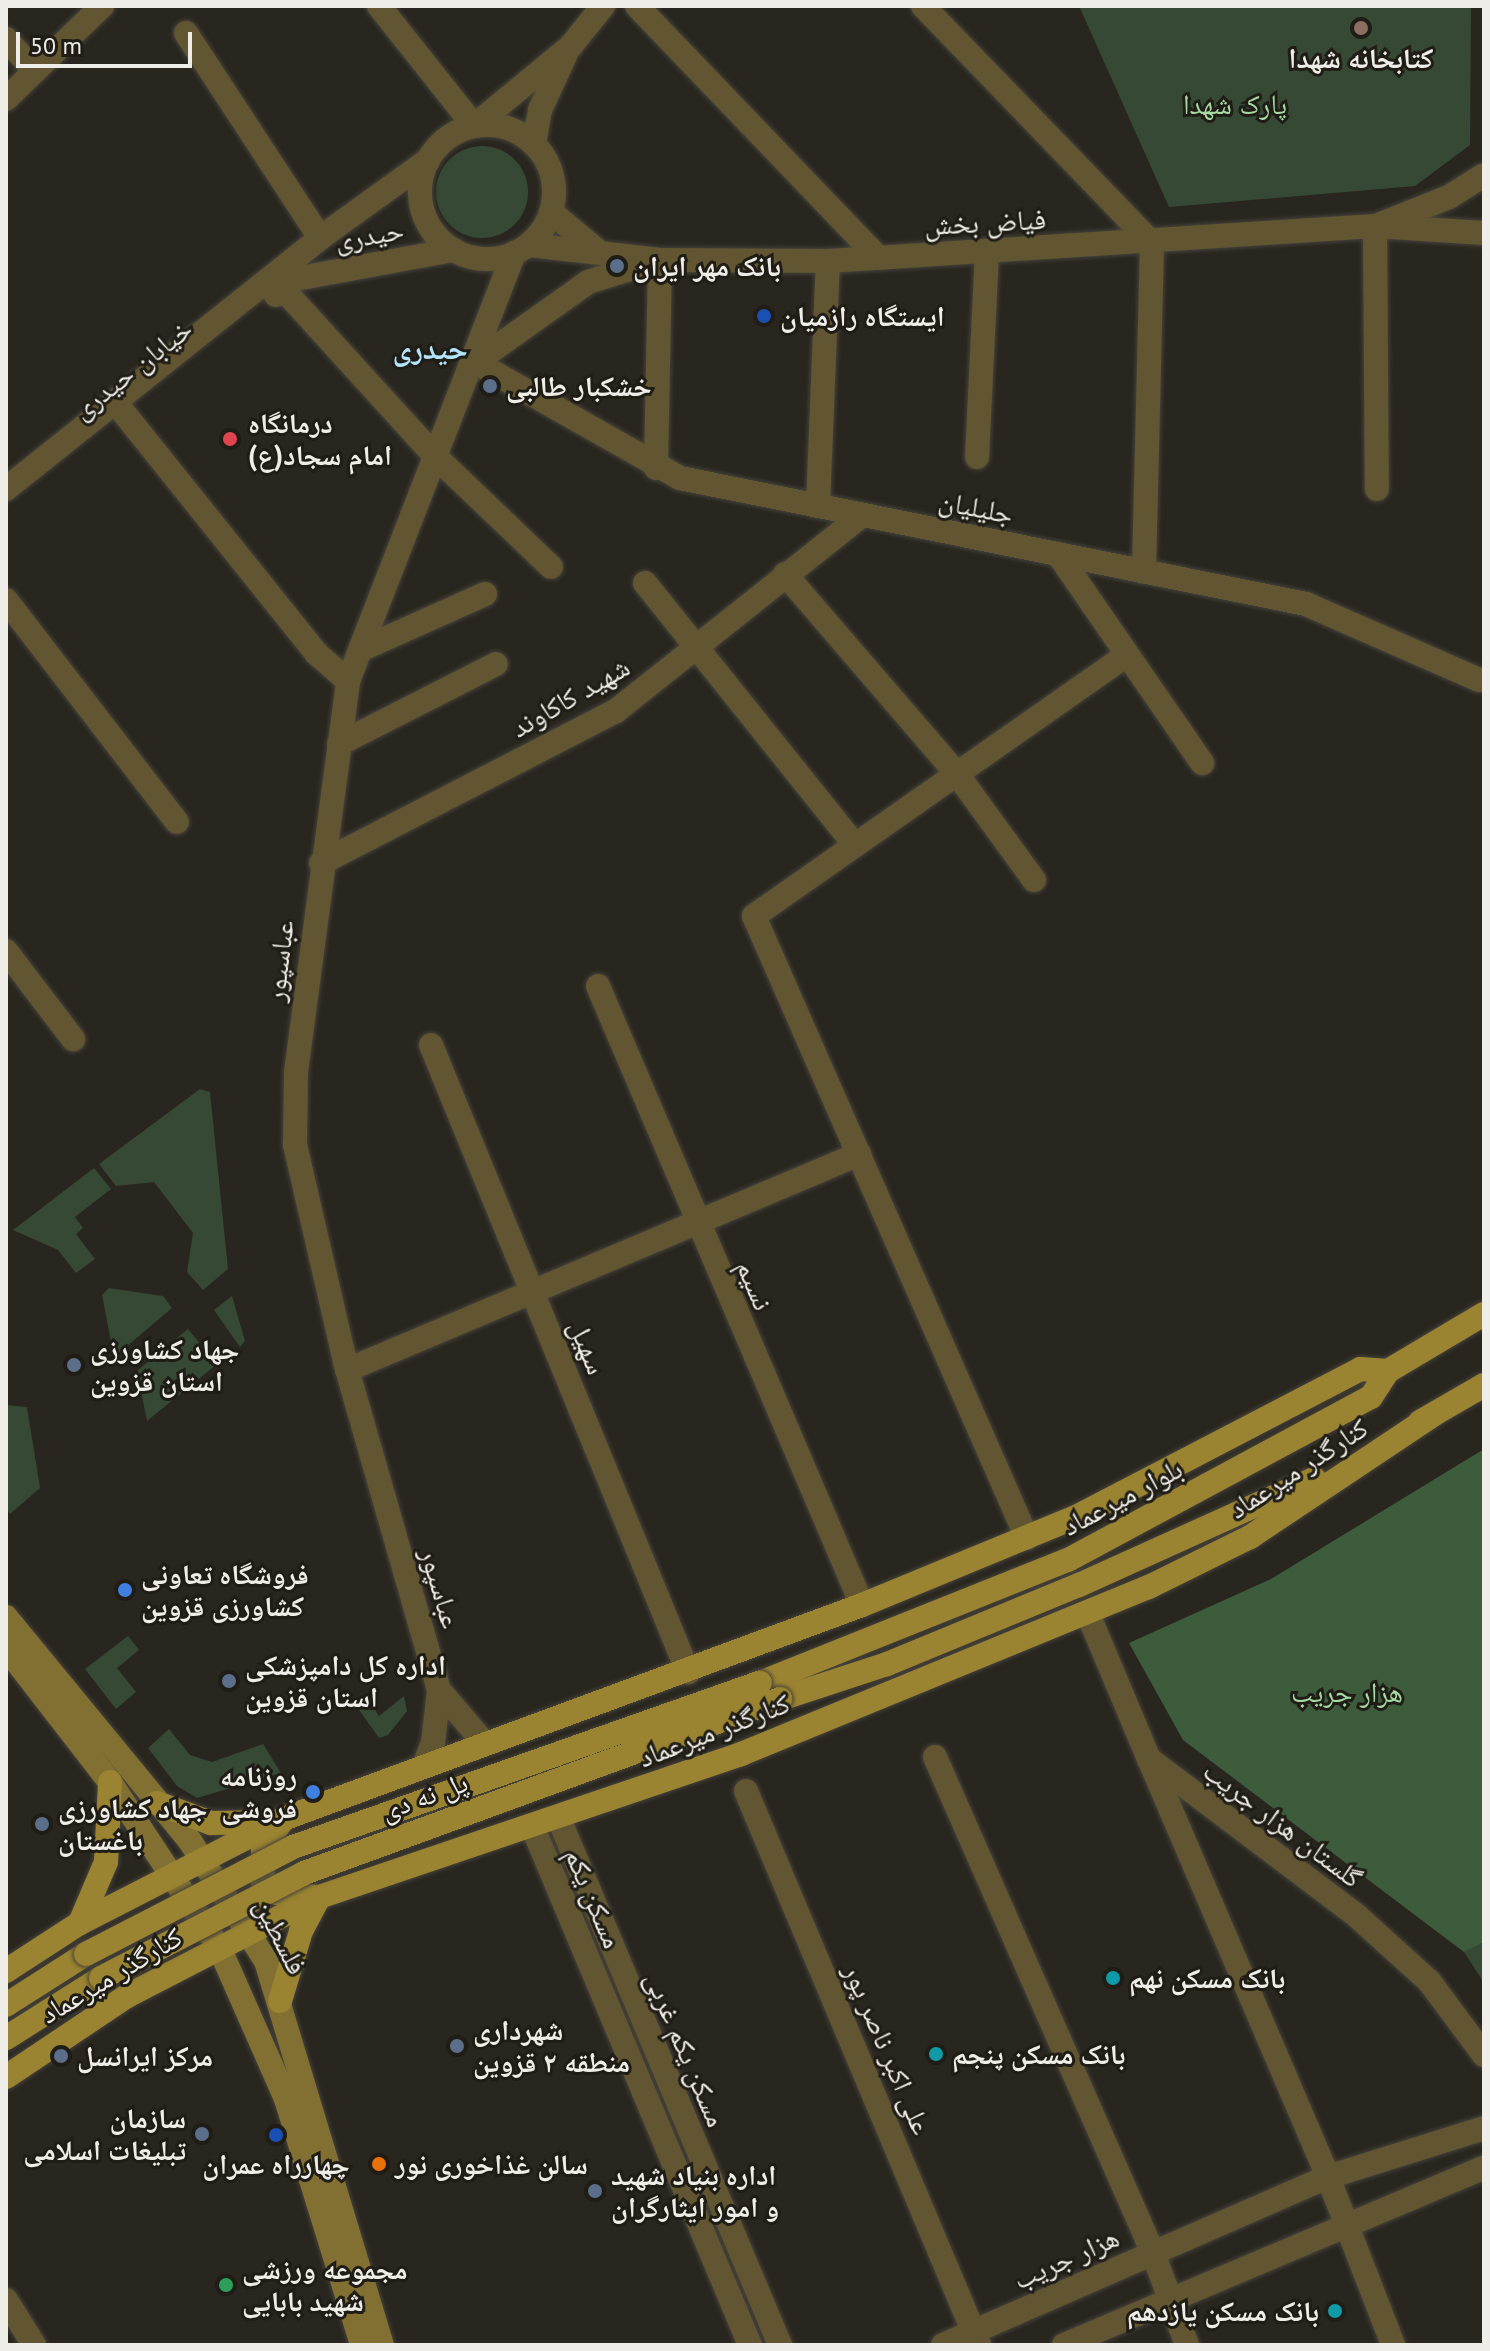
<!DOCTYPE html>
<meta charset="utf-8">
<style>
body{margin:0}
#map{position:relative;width:1490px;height:2351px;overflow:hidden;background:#29261f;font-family:"PT Sans","Noto Naskh Arabic",sans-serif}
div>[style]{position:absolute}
.green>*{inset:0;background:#364935}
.round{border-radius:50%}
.forest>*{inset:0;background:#3d5c3c}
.roads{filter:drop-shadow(0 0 2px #45423b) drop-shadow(0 0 2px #45423b)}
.minor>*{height:24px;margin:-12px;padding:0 12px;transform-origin:12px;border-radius:12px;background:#615631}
.tertiary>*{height:24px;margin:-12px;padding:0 12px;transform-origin:12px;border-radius:12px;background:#615631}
.tertiary>.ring{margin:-12px;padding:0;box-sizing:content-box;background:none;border:24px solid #615631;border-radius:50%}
.secondary>*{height:24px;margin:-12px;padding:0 12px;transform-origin:12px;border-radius:12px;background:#817032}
.primary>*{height:24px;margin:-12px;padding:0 12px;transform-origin:12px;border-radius:12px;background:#9b8431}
.bridges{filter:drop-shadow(0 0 2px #45423b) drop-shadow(0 0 2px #45423b)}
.primary-bridge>*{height:24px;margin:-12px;padding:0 12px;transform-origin:12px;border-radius:12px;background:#9b8431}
.dots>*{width:22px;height:22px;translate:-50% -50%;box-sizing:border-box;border:4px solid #1f1d15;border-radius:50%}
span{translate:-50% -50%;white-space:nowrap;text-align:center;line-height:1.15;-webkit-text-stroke:6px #1f1d15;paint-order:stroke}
.poi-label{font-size:28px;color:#efede8;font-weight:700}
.left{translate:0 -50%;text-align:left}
.right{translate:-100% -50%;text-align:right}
.park-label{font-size:28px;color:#a6daa3}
.street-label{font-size:28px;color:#efede8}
.neighbourhood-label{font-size:30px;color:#b2e4fb;font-weight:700}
.frame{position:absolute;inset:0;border:8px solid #efede8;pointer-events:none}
.scale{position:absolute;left:16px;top:32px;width:176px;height:36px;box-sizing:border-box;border:4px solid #efede8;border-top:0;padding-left:10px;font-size:24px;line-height:28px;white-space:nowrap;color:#efede8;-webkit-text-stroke:6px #1f1d15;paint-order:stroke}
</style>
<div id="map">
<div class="green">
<i style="clip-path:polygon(1079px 6px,1471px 6px,1470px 145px,1415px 186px,1169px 207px)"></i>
<i class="round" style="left:436px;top:146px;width:92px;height:92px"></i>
<i style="clip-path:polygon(200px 1089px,210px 1092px,228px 1269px,203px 1290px,187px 1272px,193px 1233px,154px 1182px,116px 1186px,99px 1164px)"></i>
<i style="clip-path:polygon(94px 1168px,111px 1189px,75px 1217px,83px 1228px,76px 1234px,95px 1259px,76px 1273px,58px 1250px,13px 1230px)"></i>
<i style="clip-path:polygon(109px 1288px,163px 1296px,172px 1308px,114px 1357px,102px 1295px)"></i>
<i style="clip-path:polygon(232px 1296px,245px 1341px,240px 1347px,214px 1310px)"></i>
<i style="clip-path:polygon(188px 1329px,217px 1364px,147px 1421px,137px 1371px)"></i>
<i style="clip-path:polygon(6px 1405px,27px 1407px,40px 1488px,10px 1514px,6px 1508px)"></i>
<i style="clip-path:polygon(128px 1636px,139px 1650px,117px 1668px,136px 1692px,116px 1709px,85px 1669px)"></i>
<i style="clip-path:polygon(365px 1696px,379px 1716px,404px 1696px,407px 1711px,388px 1735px,379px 1738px,355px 1704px)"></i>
<i style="clip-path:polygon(169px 1729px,190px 1755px,212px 1762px,263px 1744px,281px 1773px,197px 1798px,177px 1786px,148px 1748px)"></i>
<i style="clip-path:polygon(1484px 1942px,1484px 1983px,1464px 1952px)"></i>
</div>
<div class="forest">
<i style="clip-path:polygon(1484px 1449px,1484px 1942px,1464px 1952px,1183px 1740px,1129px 1643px,1271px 1579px)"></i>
</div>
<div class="roads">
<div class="minor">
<i style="left:379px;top:6px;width:153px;rotate:51.6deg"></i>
<i style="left:637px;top:6px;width:349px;rotate:46.2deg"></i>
<i style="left:923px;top:6px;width:330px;rotate:46deg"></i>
<i style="left:1152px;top:243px;width:329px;rotate:91.4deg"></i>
<i style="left:186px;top:33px;width:245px;rotate:56.8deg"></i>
<i style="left:6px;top:39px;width:43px;rotate:47.8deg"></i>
<i style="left:6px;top:99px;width:134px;rotate:-44.1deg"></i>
<i style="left:1375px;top:226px;width:263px;rotate:89.6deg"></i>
<i style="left:283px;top:289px;width:227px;rotate:47.7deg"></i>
<i style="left:436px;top:457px;width:159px;rotate:43.7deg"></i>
<i style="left:475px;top:362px;width:236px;rotate:29.5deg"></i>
<i style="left:680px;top:478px;width:639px;rotate:11.38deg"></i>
<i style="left:1306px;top:604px;width:189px;rotate:23.7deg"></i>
<i style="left:124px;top:413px;width:307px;rotate:51.3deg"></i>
<i style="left:316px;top:653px;width:43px;rotate:41.2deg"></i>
<i style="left:977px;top:457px;width:205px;rotate:-87.2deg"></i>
<i style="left:656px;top:468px;width:208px;rotate:-88.9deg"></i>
<i style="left:818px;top:506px;width:245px;rotate:-87.7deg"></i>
<i style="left:1058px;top:554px;width:254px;rotate:55.4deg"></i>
<i style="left:785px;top:574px;width:264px;rotate:49.3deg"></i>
<i style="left:957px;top:774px;width:131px;rotate:54deg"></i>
<i style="left:645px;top:583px;width:336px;rotate:51.3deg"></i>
<i style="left:6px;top:600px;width:280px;rotate:52.4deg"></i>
<i style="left:360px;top:650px;width:137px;rotate:-24.1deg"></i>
<i style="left:339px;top:744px;width:176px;rotate:-27deg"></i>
<i style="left:321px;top:863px;width:332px;rotate:-27.3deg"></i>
<i style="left:616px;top:711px;width:315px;rotate:-38.5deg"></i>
<i style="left:6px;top:951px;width:111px;rotate:52.7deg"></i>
<i style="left:598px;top:986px;width:673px;rotate:66.9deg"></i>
<i style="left:431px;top:1045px;width:678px;rotate:67.71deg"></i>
<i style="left:347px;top:1370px;width:556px;rotate:-22.87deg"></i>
<i style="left:1027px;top:1538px;width:679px;rotate:-113.7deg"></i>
<i style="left:754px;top:916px;width:453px;rotate:-35deg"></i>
<i style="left:935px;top:1757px;width:542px;rotate:66.27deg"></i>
<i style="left:1153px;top:2253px;width:98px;rotate:69.7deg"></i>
<i style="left:1149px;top:1759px;width:455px;rotate:66.8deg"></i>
<i style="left:1328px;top:2177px;width:180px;rotate:68.8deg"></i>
<i style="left:746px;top:1791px;width:601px;rotate:67.19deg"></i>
<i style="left:559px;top:1819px;width:571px;rotate:67.21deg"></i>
<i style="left:533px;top:1828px;width:561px;rotate:67.23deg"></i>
<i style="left:6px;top:2300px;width:53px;rotate:58.1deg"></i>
<i style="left:943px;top:2345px;width:420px;rotate:-23.6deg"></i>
<i style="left:1328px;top:2177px;width:164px;rotate:-17.4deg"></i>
<i style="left:1064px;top:2345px;width:456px;rotate:-22.9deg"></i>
</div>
<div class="tertiary">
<i class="ring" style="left:420px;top:125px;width:110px;height:110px"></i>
<i style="left:474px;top:126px;width:124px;rotate:-39.5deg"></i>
<i style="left:570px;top:47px;width:53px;rotate:-51.2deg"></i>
<i style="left:534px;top:144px;width:35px;rotate:-80deg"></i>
<i style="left:540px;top:110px;width:60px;rotate:-65.2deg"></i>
<i style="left:551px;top:212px;width:62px;rotate:39.8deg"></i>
<i style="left:1381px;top:224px;width:73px;rotate:-21.7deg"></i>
<i style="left:1449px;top:197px;width:41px;rotate:-32.2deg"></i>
<i style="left:529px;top:245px;width:132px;rotate:6.5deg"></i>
<i style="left:660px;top:260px;width:168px;rotate:0.3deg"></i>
<i style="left:828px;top:261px;width:548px;rotate:-3.66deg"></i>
<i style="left:1375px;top:226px;width:109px;rotate:3.7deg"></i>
<i style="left:276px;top:295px;width:25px;rotate:-40deg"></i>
<i style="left:295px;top:279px;width:161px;rotate:-10.4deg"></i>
<i style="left:477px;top:361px;width:136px;rotate:-35.4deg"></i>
<i style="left:588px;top:282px;width:67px;rotate:-17.4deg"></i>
<i style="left:6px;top:489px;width:402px;rotate:-38.6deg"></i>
<i style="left:320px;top:238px;width:133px;rotate:-35.8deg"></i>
<i style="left:1088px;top:1614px;width:157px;rotate:67.2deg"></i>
<i style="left:1149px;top:1759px;width:261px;rotate:37deg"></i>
<i style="left:1357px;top:1916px;width:97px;rotate:42.1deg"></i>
<i style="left:1429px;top:1981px;width:92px;rotate:53.4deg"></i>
<i style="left:485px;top:1744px;width:71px;rotate:-130.4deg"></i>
<i style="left:439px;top:1690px;width:333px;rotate:-106deg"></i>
<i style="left:347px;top:1370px;width:232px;rotate:-103deg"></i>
<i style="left:295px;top:1144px;width:72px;rotate:-89.2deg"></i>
<i style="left:296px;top:1072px;width:394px;rotate:-82.4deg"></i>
<i style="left:348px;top:681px;width:459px;rotate:-68.8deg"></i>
<i style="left:424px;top:1766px;width:25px;rotate:-69deg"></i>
<i style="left:433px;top:1743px;width:53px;rotate:-83.5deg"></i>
</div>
<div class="secondary">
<i style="left:6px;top:1617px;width:290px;rotate:50.6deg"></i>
<i style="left:190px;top:1841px;width:142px;rotate:57.7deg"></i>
<i style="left:266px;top:1961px;width:401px;rotate:73.2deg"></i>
<i style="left:6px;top:1648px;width:170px;rotate:52.2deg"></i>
<i style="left:110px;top:1782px;width:198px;rotate:56.6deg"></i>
<i style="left:219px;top:1947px;width:166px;rotate:66.2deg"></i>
<i style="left:286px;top:2099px;width:257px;rotate:72.8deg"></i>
</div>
<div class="primary">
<i style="left:1420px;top:1422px;width:74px;rotate:-30deg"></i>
<i style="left:760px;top:1683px;width:332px;rotate:-21.8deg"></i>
<i style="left:1068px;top:1560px;width:344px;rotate:-28.3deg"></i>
<i style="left:1371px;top:1397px;width:31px;rotate:-57deg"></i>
<i style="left:1388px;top:1371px;width:112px;rotate:-30.7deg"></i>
<i style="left:780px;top:1699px;width:113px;rotate:-18.1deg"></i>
<i style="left:887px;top:1664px;width:208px;rotate:-22.4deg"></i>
<i style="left:1079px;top:1585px;width:258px;rotate:-24.3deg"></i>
<i style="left:157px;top:1803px;width:58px;rotate:20.3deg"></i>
<i style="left:211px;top:1823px;width:54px;rotate:-1.1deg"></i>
<i style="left:80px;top:1923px;width:66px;rotate:-66.9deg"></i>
<i style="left:106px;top:1862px;width:80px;rotate:-87.1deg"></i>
<i style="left:6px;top:1971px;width:88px;rotate:-33deg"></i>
<i style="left:80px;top:1923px;width:228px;rotate:-27.1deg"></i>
<i style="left:283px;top:1819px;width:617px;rotate:-20.28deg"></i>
<i style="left:862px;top:1605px;width:236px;rotate:-22.4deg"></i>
<i style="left:1080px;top:1515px;width:316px;rotate:-27.5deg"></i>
<i style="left:1360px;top:1369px;width:28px;rotate:4deg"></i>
<i style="left:280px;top:2001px;width:73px;rotate:-73.3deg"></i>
<i style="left:301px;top:1931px;width:38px;rotate:-62deg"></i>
<i style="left:319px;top:1897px;width:42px;rotate:-174.6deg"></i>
<i style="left:277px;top:1893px;width:18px;rotate:-142deg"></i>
<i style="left:263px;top:1882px;width:33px;rotate:-90deg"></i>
<i style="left:263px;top:1849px;width:34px;rotate:-56deg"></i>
<i style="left:6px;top:2005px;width:95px;rotate:-32.5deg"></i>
<i style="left:6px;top:2038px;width:112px;rotate:-32.3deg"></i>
<i style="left:6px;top:2077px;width:146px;rotate:-33.8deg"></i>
<i style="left:127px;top:1996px;width:216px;rotate:-27.3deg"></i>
<i style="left:319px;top:1897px;width:446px;rotate:-18.7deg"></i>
<i style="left:741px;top:1754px;width:441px;rotate:-22.3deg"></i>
<i style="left:1149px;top:1587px;width:113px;rotate:-26.3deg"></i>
<i style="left:1250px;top:1537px;width:220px;rotate:-33.7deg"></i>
</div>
</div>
<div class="bridges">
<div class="primary-bridge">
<i style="left:86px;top:1954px;width:233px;rotate:-27.3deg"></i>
<i style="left:293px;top:1847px;width:495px;rotate:-19.4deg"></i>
<i style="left:101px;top:1978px;width:229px;rotate:-27.3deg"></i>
<i style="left:304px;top:1873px;width:507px;rotate:-20.08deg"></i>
</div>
</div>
<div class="dots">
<i style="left:1361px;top:28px;background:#8d6e63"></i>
<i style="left:617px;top:266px;background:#5c6f8a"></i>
<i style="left:764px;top:316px;background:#1a4fb4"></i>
<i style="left:490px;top:386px;background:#5c6f8a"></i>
<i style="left:230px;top:439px;background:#e0444e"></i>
<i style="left:74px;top:1365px;background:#5c6f8a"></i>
<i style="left:125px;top:1590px;background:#3f7fe0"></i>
<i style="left:229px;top:1681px;background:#5c6f8a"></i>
<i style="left:313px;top:1792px;background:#3f7fe0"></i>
<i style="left:42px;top:1824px;background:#5c6f8a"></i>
<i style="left:1113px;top:1978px;background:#0f9aa8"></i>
<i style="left:457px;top:2046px;background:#5c6f8a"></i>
<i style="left:936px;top:2054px;background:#0f9aa8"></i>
<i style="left:61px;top:2056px;background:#5c6f8a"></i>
<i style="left:202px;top:2134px;background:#5c6f8a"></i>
<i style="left:276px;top:2135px;background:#1a4fb4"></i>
<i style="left:379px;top:2164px;background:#e8710a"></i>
<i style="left:595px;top:2191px;background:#5c6f8a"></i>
<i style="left:226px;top:2285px;background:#2e9e5b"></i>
<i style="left:1335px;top:2311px;background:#0f9aa8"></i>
</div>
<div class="poi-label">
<span style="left:1361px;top:58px">کتابخانه شهدا</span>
<span class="left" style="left:633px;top:266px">بانک مهر ایران</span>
<span class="left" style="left:780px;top:316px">ایستگاه رازمیان</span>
<span class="left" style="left:506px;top:386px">خشکبار طالبی</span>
<span class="left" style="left:248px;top:439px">درمانگاه<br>امام سجاد(ع)</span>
<span class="left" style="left:90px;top:1365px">جهاد کشاورزی<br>استان قزوین</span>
<span class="left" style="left:141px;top:1590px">فروشگاه تعاونی<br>کشاورزی قزوین</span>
<span class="left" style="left:245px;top:1681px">اداره کل دامپزشکی<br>استان قزوین</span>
<span class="right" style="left:297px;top:1792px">روزنامه<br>فروشی</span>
<span class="left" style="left:58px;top:1824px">جهاد کشاورزی<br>باغستان</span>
<span class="left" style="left:1129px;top:1978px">بانک مسکن نهم</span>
<span class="left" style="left:473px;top:2046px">شهرداری<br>منطقه ۲ قزوین</span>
<span class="left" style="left:952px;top:2054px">بانک مسکن پنجم</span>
<span class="left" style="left:77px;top:2056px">مرکز ایرانسل</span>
<span class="right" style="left:186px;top:2134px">سازمان<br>تبلیغات اسلامی</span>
<span style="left:276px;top:2164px">چهارراه عمران</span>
<span class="left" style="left:395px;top:2164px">سالن غذاخوری نور</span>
<span class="left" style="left:611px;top:2191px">اداره بنیاد شهید<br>و امور ایثارگران</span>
<span class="left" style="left:242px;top:2285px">مجموعه ورزشی<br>شهید بابایی</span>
<span class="right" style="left:1319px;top:2311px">بانک مسکن یازدهم</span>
</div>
<div class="park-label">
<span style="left:1235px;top:104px">پارک شهدا</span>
<span style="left:1347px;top:1692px">هزار جریب</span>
</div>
<div class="street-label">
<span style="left:985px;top:222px;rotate:-3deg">فیاض بخش</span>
<span style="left:369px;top:235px;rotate:-10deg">حیدری</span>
<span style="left:132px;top:369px;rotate:-38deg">خیابان حیدری</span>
<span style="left:976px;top:507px;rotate:11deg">جلیلیان</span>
<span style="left:570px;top:697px;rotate:-30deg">شهید کاکاوند</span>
<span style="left:279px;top:961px;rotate:-83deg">عباسپور</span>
<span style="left:755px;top:1285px;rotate:67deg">نسیم</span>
<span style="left:588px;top:1347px;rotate:68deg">سهیل</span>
<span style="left:1298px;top:1468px;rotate:-33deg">کنارگذر میرعماد</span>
<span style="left:1122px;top:1497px;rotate:-28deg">بلوار میرعماد</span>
<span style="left:441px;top:1588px;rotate:74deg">عباسپور</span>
<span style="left:714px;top:1730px;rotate:-21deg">کنارگذر میرعماد</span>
<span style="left:424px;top:1796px;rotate:-20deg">پل نه دی</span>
<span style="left:1283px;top:1824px;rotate:37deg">گلستان هزار جریب</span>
<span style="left:594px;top:1898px;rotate:67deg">مسکن یکم</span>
<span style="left:281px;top:1936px;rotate:63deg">فلسطین</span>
<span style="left:111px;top:1975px;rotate:-31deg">کنارگذر میرعماد</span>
<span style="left:686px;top:2049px;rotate:67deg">مسکن یکم غربی</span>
<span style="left:888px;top:2049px;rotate:67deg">علی اکبر ناصر پور</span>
<span style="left:1066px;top:2258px;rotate:-24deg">هزار جریب</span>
</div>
<div class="neighbourhood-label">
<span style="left:430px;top:348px">حیدری</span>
</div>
<div class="frame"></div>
<div class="scale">50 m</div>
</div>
